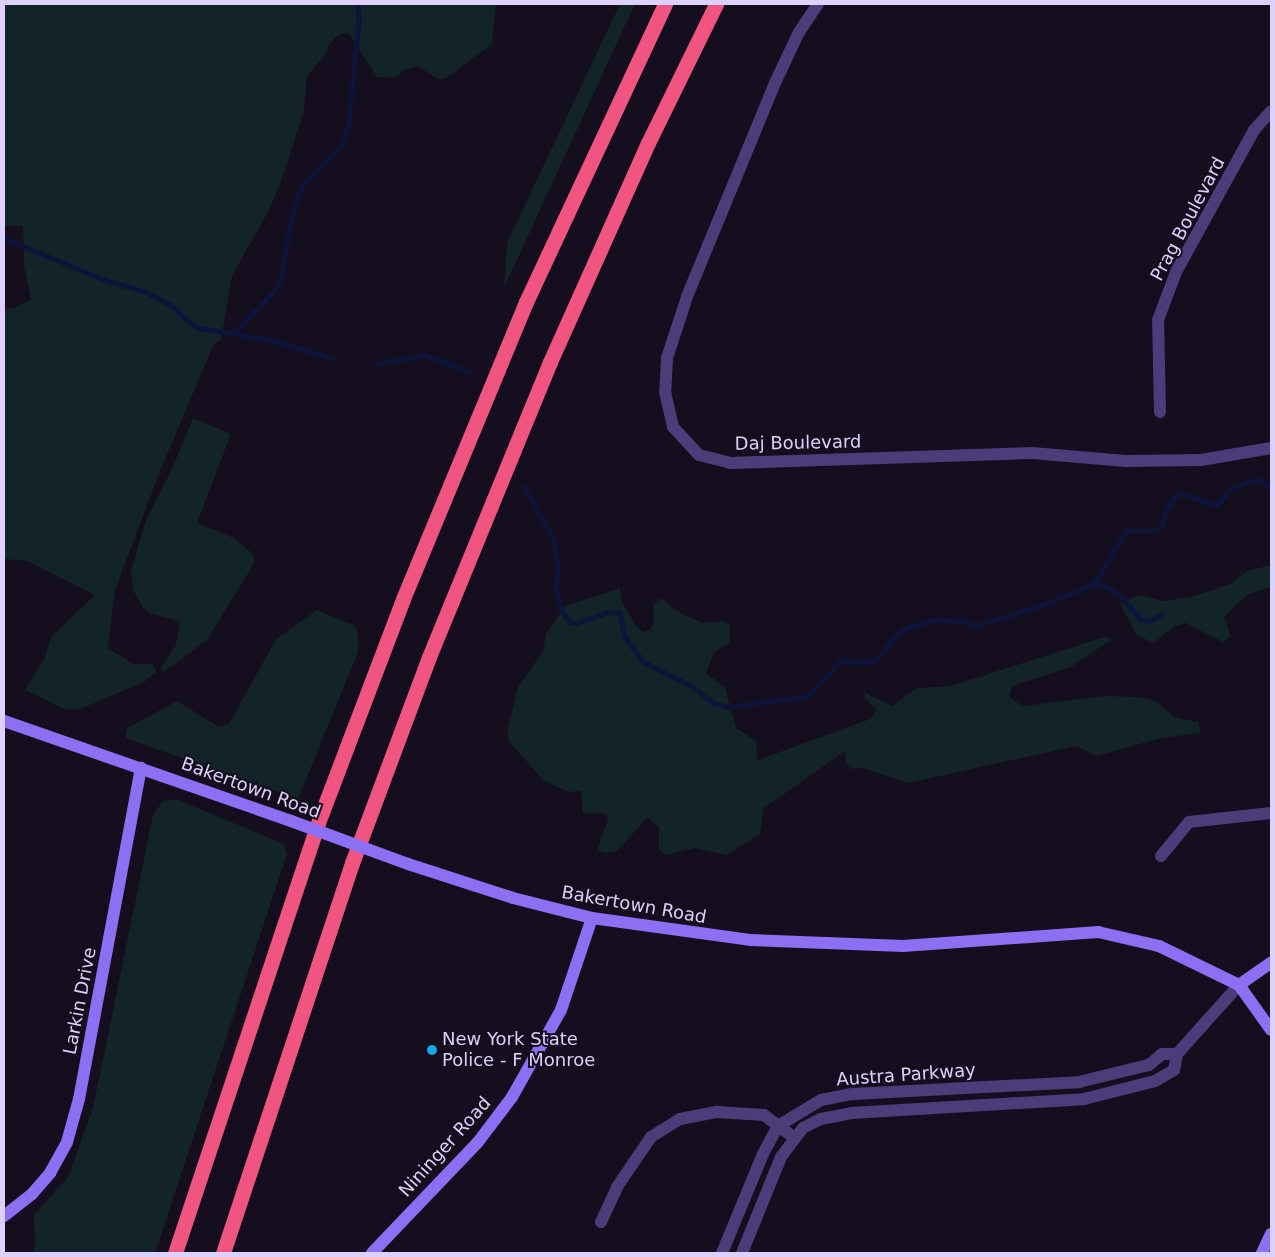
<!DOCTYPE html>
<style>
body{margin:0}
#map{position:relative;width:1275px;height:1257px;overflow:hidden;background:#140e1e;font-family:"DejaVu Sans",sans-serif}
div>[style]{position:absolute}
.green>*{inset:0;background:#122428}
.stream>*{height:4.5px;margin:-2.25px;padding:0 2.25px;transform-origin:2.25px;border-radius:2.25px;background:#0d1439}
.street>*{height:12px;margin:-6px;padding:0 6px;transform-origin:6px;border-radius:6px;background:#4b3d79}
.secondary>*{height:12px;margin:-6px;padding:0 6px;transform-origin:6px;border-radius:6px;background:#8c6ff2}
.highway>*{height:15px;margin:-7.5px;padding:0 7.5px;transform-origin:7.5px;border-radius:7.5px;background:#f05581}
.secondary-bridge>*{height:12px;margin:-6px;padding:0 6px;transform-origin:6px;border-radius:6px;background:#8c6ff2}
.dots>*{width:14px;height:14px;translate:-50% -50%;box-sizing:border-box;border:2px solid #140e1e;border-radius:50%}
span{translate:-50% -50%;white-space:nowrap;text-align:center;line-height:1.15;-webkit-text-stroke:4px #140e1e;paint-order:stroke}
.street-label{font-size:18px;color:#ddd0fb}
.poi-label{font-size:18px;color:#ddd0fb}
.left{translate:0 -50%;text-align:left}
.frame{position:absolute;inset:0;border:5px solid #ddd0fb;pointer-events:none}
</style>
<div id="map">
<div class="green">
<i style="clip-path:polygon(4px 4px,496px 4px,492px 44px,446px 78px,438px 79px,418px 66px,404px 70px,396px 77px,377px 77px,350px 35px,345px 33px,338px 35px,329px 45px,325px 55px,307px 76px,304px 111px,283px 176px,269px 210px,232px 276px,221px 340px,214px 344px,160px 471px,115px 590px,108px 648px,133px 664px,153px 664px,156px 672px,144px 682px,80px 709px,64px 709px,25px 690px,44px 659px,52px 636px,95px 595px,27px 561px,4px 559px,4px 309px,15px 308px,31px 299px,24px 266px,23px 226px,4px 226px)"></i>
<i style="clip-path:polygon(620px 4px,635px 4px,504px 288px,507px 243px)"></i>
<i style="clip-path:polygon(193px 418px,231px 434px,197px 523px,234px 538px,253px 554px,255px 562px,207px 640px,163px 673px,161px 667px,176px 645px,180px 621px,151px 614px,143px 608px,133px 590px,131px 572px,146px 520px,173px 467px)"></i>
<i style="clip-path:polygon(1271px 565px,1271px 587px,1247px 595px,1224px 617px,1231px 637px,1223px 642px,1186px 623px,1175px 626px,1153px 643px,1137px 635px,1120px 604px,1139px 595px,1164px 601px,1191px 597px,1230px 584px,1247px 571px)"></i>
<i style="clip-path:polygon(620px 588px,621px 600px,636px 626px,643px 632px,650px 630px,654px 621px,653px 605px,661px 598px,680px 613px,703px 623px,725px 621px,730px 626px,730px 643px,714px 652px,706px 673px,725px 688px,736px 728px,756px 741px,758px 760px,870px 719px,877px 710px,865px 698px,865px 693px,892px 706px,917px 688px,951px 686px,1104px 637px,1112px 639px,1071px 667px,1012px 686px,1009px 697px,1023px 706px,1104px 696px,1139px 697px,1156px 701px,1174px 717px,1198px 722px,1201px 733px,1161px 738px,1097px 756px,1076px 746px,908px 783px,862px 768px,852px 769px,846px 764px,845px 751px,764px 808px,760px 834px,727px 855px,695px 848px,665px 855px,659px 850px,659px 827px,647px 818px,617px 851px,605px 853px,597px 850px,608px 819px,604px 813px,583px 813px,581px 791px,569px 792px,544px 781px,509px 741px,507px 732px,518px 687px,544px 650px,546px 634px,565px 606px)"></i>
<i style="clip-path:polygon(317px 610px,355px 626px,358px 634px,358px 652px,298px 799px,125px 738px,127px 728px,177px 701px,219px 727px,229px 724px,276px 639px)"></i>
<i style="clip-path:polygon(176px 799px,284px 844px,287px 854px,155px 1253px,35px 1253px,34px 1215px,68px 1177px,93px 1108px,153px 815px,163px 801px)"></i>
</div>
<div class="stream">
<i style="left:4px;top:238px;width:109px;rotate:22.6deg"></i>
<i style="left:105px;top:280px;width:43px;rotate:16.3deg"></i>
<i style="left:146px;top:292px;width:26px;rotate:28deg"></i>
<i style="left:169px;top:304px;width:35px;rotate:40deg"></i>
<i style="left:196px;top:327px;width:81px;rotate:9.9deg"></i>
<i style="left:276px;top:341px;width:59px;rotate:16.9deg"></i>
<i style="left:233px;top:333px;width:60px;rotate:-45.7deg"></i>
<i style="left:275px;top:290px;width:13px;rotate:-63deg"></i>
<i style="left:281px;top:278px;width:60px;rotate:-80.4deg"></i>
<i style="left:291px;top:219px;width:34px;rotate:-73deg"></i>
<i style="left:301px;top:187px;width:59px;rotate:-45.7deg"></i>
<i style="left:342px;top:145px;width:19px;rotate:-72deg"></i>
<i style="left:348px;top:127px;width:109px;rotate:-84.2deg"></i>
<i style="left:359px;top:19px;width:15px;rotate:-98deg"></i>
<i style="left:377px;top:364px;width:48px;rotate:-10.8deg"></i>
<i style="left:424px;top:355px;width:47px;rotate:20deg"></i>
<i style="left:524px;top:486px;width:61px;rotate:60.5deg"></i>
<i style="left:554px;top:539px;width:29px;rotate:82deg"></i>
<i style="left:558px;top:568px;width:20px;rotate:96deg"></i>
<i style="left:556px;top:588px;width:24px;rotate:75deg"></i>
<i style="left:562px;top:611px;width:14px;rotate:54deg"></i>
<i style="left:570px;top:622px;width:7px;rotate:8deg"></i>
<i style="left:577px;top:623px;width:33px;rotate:-20deg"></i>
<i style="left:608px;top:612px;width:12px;rotate:5deg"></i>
<i style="left:620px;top:613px;width:25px;rotate:78deg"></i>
<i style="left:625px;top:637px;width:31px;rotate:53deg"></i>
<i style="left:644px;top:662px;width:54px;rotate:26.6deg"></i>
<i style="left:692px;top:686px;width:28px;rotate:38deg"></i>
<i style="left:714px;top:703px;width:16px;rotate:15deg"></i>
<i style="left:729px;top:707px;width:80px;rotate:-7.9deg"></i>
<i style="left:808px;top:696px;width:47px;rotate:-47.6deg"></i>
<i style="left:840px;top:661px;width:26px;rotate:4deg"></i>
<i style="left:866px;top:663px;width:11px;rotate:-22deg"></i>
<i style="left:876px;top:659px;width:40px;rotate:-49deg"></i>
<i style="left:902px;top:629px;width:32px;rotate:-16deg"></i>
<i style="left:933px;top:620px;width:28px;rotate:2deg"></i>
<i style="left:961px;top:621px;width:16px;rotate:18deg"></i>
<i style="left:976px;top:626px;width:69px;rotate:-17.7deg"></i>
<i style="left:1042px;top:605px;width:56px;rotate:-22deg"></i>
<i style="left:1094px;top:584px;width:62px;rotate:-58.9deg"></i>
<i style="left:1126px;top:531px;width:28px"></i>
<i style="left:1154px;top:531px;width:9px;rotate:-32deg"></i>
<i style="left:1162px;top:526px;width:17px;rotate:-77deg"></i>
<i style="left:1166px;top:509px;width:20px;rotate:-53deg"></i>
<i style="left:1178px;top:493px;width:41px;rotate:17.1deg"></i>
<i style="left:1217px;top:505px;width:23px;rotate:-49deg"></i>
<i style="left:1232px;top:488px;width:14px;rotate:-21deg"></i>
<i style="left:1245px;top:483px;width:14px;rotate:-17deg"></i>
<i style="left:1258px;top:479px;width:16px;rotate:35deg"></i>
<i style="left:1094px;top:584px;width:16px;rotate:14deg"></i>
<i style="left:1110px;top:588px;width:14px;rotate:36deg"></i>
<i style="left:1121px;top:596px;width:30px;rotate:50deg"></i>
<i style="left:1140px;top:619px;width:9px;rotate:13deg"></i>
<i style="left:1149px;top:621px;width:13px;rotate:-27deg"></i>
</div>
<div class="street">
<i style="left:818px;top:4px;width:34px;rotate:124deg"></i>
<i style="left:799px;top:32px;width:56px;rotate:115.2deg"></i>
<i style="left:775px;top:83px;width:231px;rotate:112.4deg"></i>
<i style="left:687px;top:297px;width:64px;rotate:108.2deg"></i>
<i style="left:667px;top:358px;width:34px;rotate:93deg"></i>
<i style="left:665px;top:392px;width:36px;rotate:77deg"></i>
<i style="left:673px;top:427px;width:38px;rotate:47deg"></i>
<i style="left:699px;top:455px;width:32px;rotate:14deg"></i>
<i style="left:730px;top:463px;width:302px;rotate:-1.9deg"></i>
<i style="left:1032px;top:453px;width:94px;rotate:4.9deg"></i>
<i style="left:1126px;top:461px;width:75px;rotate:-0.8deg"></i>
<i style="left:1201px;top:460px;width:71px;rotate:-9.7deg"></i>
<i style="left:1160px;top:412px;width:92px;rotate:-91.2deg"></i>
<i style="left:1158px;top:320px;width:51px;rotate:-69.4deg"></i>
<i style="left:1176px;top:272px;width:162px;rotate:-61.2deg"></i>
<i style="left:1254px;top:130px;width:25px;rotate:-48deg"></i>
<i style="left:1161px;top:856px;width:44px;rotate:-50.5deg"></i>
<i style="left:1189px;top:822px;width:82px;rotate:-6.3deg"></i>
<i style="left:601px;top:1222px;width:38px;rotate:-65deg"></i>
<i style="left:617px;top:1187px;width:60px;rotate:-55.8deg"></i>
<i style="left:651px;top:1137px;width:34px;rotate:-32deg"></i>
<i style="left:680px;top:1119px;width:38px;rotate:-11deg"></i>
<i style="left:717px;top:1112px;width:47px;rotate:3.7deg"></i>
<i style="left:764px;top:1115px;width:38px;rotate:37deg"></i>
<i style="left:722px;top:1253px;width:107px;rotate:-67.5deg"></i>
<i style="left:763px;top:1154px;width:32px;rotate:-62deg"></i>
<i style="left:778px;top:1126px;width:50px;rotate:-31.2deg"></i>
<i style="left:821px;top:1100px;width:33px;rotate:-11deg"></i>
<i style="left:853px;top:1094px;width:226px;rotate:-3deg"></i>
<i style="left:1079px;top:1082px;width:72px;rotate:-13.7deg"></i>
<i style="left:1149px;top:1065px;width:17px;rotate:-40deg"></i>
<i style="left:1162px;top:1054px;width:15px"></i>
<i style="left:742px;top:1253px;width:104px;rotate:-67.9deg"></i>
<i style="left:781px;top:1157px;width:36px;rotate:-53deg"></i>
<i style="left:803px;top:1128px;width:20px;rotate:-27deg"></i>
<i style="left:821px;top:1119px;width:31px;rotate:-11deg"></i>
<i style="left:851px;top:1113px;width:233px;rotate:-3.4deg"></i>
<i style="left:1084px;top:1099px;width:73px;rotate:-14.2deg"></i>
<i style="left:1155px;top:1081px;width:22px;rotate:-30deg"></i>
<i style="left:1174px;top:1070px;width:16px;rotate:-79deg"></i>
<i style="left:1177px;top:1054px;width:93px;rotate:-48.1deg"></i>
</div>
<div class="secondary">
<i style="left:4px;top:721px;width:304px;rotate:19.2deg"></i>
<i style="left:408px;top:864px;width:110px;rotate:17.9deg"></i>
<i style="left:513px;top:898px;width:81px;rotate:14.2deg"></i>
<i style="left:592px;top:918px;width:161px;rotate:7.9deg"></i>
<i style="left:751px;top:940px;width:152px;rotate:2.3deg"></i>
<i style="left:903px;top:946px;width:196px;rotate:-4.1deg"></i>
<i style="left:1098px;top:932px;width:63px;rotate:12.9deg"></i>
<i style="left:1159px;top:946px;width:89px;rotate:26deg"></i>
<i style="left:1239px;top:985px;width:55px;rotate:54.6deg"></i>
<i style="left:1239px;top:985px;width:39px;rotate:-35deg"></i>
<i style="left:4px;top:1216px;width:36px;rotate:-38deg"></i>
<i style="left:32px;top:1194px;width:28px;rotate:-49deg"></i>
<i style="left:50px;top:1173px;width:35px;rotate:-61deg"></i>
<i style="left:67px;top:1142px;width:45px;rotate:-74.4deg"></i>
<i style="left:79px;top:1099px;width:337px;rotate:-79.4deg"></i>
<i style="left:372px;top:1253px;width:153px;rotate:-46.3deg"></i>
<i style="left:478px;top:1142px;width:56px;rotate:-52.9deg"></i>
<i style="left:512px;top:1097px;width:100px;rotate:-60.6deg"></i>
<i style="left:561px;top:1010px;width:97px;rotate:-71.4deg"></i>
<i style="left:1262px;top:1253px;width:21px;rotate:-65deg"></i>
</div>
<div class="highway">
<i style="left:175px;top:1253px;width:462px;rotate:-71.6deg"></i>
<i style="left:321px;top:815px;width:231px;rotate:-69.2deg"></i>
<i style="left:403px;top:599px;width:321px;rotate:-67.5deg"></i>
<i style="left:526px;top:302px;width:329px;rotate:-65deg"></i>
<i style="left:223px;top:1253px;width:411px;rotate:-71.7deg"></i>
<i style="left:352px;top:863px;width:220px;rotate:-69.5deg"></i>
<i style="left:429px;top:657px;width:319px;rotate:-67.7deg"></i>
<i style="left:550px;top:362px;width:240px;rotate:-65.9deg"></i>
<i style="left:648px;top:143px;width:155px;rotate:-63.9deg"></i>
</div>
<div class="secondary-bridge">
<i style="left:291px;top:821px;width:125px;rotate:20.2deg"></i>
</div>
<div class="dots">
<i style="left:432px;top:1050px;background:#14a6e3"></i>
</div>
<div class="street-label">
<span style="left:1188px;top:219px;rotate:-62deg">Prag Boulevard</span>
<span style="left:798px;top:443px;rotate:-1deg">Daj Boulevard</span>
<span style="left:251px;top:788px;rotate:20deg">Bakertown Road</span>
<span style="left:634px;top:905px;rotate:10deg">Bakertown Road</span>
<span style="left:80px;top:1001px;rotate:-79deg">Larkin Drive</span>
<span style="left:906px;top:1075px;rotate:-4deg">Austra Parkway</span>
<span style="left:445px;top:1147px;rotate:-48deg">Nininger Road</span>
</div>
<div class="poi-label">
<span class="left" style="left:442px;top:1050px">New York State<br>Police - F Monroe</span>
</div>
<div class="frame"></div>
</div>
